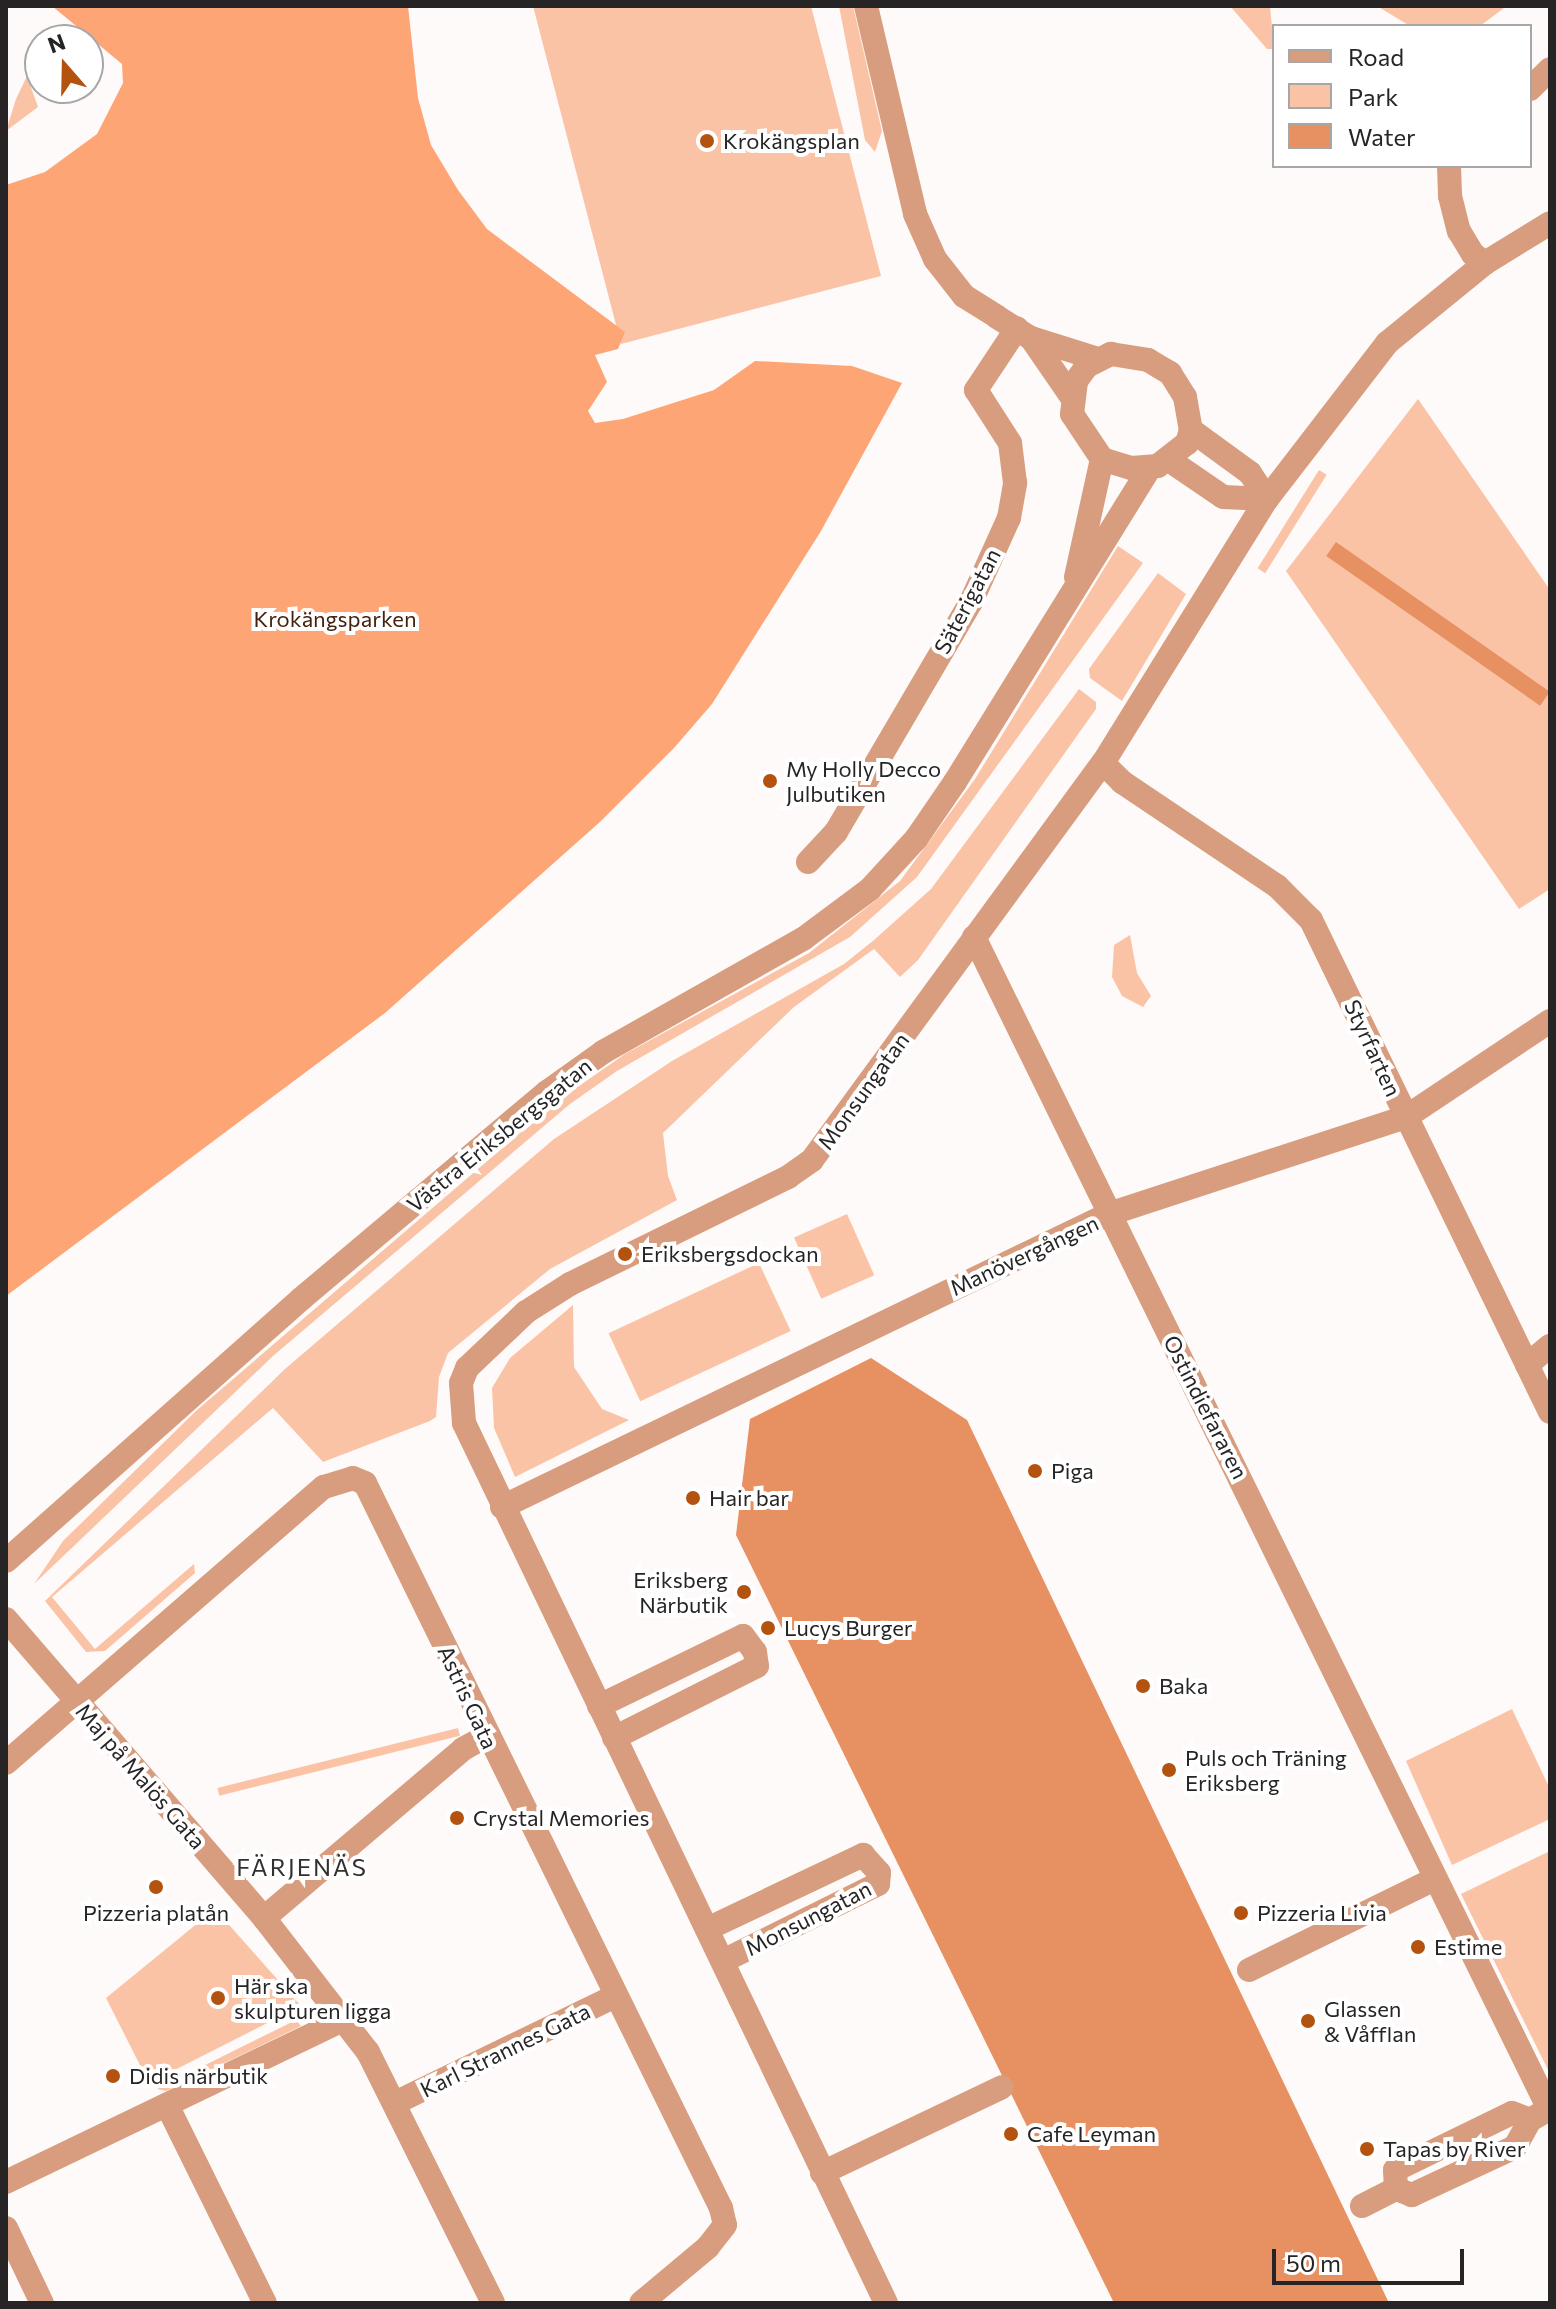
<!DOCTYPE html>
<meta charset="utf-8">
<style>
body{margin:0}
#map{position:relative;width:1556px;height:2309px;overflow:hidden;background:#fefaf9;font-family:Commissioner,sans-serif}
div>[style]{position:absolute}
.green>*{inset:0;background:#fbc3a6;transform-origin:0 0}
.forest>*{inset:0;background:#fea575}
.water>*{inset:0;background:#e79061;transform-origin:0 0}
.minor>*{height:24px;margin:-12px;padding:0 12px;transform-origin:12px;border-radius:12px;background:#d79d7e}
.dots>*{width:22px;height:22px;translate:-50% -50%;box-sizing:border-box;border:4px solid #fff;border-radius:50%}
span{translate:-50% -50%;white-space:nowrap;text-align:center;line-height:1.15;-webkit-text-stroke:8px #fff;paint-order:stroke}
.poi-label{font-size:22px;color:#262424}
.left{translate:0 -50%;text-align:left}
.right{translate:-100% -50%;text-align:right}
.street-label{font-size:22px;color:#262424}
.park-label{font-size:22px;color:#45220e}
.neighbourhood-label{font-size:24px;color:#33302f;letter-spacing:2px}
.frame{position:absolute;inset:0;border:8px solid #262424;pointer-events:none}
.legend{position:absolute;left:1272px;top:24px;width:260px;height:144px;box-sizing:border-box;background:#fff;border:2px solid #a8a7a7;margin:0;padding:10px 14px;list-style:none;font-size:24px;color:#262424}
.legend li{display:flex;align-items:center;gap:16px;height:40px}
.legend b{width:40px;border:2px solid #a8a7a7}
.north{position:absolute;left:24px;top:24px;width:80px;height:80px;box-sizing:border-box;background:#fff;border:2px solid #a8a7a7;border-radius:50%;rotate:340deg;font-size:22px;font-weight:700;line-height:32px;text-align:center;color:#262424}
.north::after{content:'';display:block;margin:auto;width:28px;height:36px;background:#b4530f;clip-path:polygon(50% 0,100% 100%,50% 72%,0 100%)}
.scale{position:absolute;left:1272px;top:2249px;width:192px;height:36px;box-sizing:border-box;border:4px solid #262424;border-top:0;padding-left:10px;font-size:24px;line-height:28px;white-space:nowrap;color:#262424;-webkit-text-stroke:6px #fff;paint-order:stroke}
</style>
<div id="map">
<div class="green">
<i style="clip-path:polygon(533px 6px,811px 6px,881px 276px,621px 344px)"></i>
<i style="clip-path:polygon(839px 6px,853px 6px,882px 131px,875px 152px,865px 140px)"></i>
<i style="clip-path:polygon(1230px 6px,1270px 6px,1274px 49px,1267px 49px)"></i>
<i style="clip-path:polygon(1377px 6px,1503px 6px,1504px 8px,1480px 26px,1410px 26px)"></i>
<i style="clip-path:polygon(27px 76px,38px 107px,6px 131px,16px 99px)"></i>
<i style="clip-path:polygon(1418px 399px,1550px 590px,1550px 889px,1519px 909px,1286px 571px)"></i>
<i style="left:1319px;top:470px;width:9px;height:116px;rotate:32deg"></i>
<i style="clip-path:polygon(1118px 546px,1143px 563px,917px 877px,850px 937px,617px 1071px,570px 1104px,273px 1356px,34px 1584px,63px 1541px,197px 1410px,556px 1102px,625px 1054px,809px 953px,900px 881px,975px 779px)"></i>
<i style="clip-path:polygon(1158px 573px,1186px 594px,1122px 701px,1090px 678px,1089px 669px)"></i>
<i style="clip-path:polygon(1079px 689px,1096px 702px,1096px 709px,918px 960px,900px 977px,874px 949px,794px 1007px,663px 1133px,668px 1176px,677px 1200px,550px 1269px,448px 1353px,439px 1377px,436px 1417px,430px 1421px,323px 1462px,273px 1408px,52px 1597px,95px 1649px,194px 1564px,195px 1573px,105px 1651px,86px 1652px,45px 1601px,285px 1369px,554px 1139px,672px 1061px,844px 964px,874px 940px,931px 889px)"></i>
<i style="clip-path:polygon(1130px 935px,1137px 973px,1151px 996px,1143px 1007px,1122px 996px,1112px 977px,1114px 945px)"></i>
<i style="left:847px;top:1214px;width:67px;height:58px;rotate:66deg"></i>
<i style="left:759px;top:1263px;width:75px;height:166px;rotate:65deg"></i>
<i style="clip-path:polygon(573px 1305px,574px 1367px,602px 1409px,629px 1420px,515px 1477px,494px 1428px,492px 1388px,510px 1358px)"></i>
<i style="clip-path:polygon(1512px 1709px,1550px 1789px,1550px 1819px,1452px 1865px,1406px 1761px)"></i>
<i style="left:458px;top:1728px;width:8px;height:248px;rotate:76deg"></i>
<i style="clip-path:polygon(1550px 1851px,1550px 2074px,1461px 1894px)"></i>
<i style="clip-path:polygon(215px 1909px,301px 2006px,149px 2083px,106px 1998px)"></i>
<i style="clip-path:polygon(296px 2020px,301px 2026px,166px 2091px,157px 2089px)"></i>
</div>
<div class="forest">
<i style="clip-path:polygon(52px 6px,408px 6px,418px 98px,431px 145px,458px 190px,487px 229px,625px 332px,618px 349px,595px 355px,607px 382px,588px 411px,595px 423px,623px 419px,714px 390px,755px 361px,852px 366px,902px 383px,821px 531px,712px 704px,674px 748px,601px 821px,385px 1013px,6px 1296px,6px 185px,45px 172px,97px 134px,123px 83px,122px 64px)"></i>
</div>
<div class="water">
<i style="left:1336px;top:542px;width:261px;height:17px;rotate:35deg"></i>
<i style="clip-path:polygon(871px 1358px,967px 1420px,1389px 2303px,1114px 2303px,736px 1535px,750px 1419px)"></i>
</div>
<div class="minor">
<i style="left:866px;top:6px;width:214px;rotate:76.7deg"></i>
<i style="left:915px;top:214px;width:49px;rotate:66deg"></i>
<i style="left:935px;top:259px;width:47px;rotate:51.9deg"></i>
<i style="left:964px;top:296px;width:39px;rotate:32deg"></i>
<i style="left:997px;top:317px;width:40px;rotate:32deg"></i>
<i style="left:1031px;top:338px;width:70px;rotate:17.4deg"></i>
<i style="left:1530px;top:89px;width:28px;rotate:-45deg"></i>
<i style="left:1449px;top:166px;width:30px;rotate:88deg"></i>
<i style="left:1450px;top:196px;width:36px;rotate:76deg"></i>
<i style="left:1459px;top:231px;width:27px;rotate:59deg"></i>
<i style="left:1473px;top:254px;width:15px;rotate:37deg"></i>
<i style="left:1031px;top:338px;width:70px;rotate:55.4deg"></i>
<i style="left:1111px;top:354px;width:37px;rotate:9deg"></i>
<i style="left:1148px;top:360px;width:26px;rotate:31deg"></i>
<i style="left:1170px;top:373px;width:28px;rotate:58deg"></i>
<i style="left:1185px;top:397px;width:34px;rotate:80deg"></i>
<i style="left:1191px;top:430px;width:14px;rotate:107deg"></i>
<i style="left:1187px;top:443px;width:37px;rotate:142deg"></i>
<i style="left:1158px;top:466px;width:27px;rotate:176deg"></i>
<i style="left:1131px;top:468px;width:30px;rotate:-163deg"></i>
<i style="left:1102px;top:459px;width:54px;rotate:-123.7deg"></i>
<i style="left:1072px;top:414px;width:33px;rotate:-83deg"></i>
<i style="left:1076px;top:381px;width:19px;rotate:-54deg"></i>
<i style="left:1087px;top:366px;width:27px;rotate:-27deg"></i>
<i style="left:1191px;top:430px;width:73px;rotate:36.1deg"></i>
<i style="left:1250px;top:473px;width:31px;rotate:57deg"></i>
<i style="left:1169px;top:460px;width:65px;rotate:34.4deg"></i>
<i style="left:1223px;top:497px;width:44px;rotate:2.6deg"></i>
<i style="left:1076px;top:577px;width:121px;rotate:-77.6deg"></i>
<i style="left:1103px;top:763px;width:27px;rotate:45deg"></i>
<i style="left:1122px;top:782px;width:187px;rotate:33.9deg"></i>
<i style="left:1277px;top:886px;width:48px;rotate:45deg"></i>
<i style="left:1311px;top:920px;width:547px;rotate:64.09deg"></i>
<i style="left:808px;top:862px;width:41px;rotate:-47deg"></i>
<i style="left:836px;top:832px;width:267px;rotate:-59.6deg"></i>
<i style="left:971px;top:602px;width:92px;rotate:-65.7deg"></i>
<i style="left:1009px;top:518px;width:36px;rotate:-80deg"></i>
<i style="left:1015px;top:483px;width:40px;rotate:-97.1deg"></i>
<i style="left:1010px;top:443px;width:63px;rotate:-122.7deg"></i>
<i style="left:976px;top:390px;width:74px;rotate:-56.5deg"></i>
<i style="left:974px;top:937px;width:1305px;rotate:63.87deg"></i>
<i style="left:1549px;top:2109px;width:22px;rotate:150deg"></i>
<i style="left:1530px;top:2120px;width:31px;rotate:119deg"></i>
<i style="left:1515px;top:2147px;width:114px;rotate:155deg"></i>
<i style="left:1412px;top:2195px;width:17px;rotate:-159deg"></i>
<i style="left:1396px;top:2189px;width:19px;rotate:-93deg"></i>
<i style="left:1395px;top:2170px;width:130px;rotate:-26deg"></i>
<i style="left:1512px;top:2113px;width:19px;rotate:21deg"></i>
<i style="left:1527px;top:1365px;width:30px;rotate:-40deg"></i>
<i style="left:502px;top:1507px;width:674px;rotate:-25.77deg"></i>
<i style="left:1109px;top:1214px;width:312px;rotate:-18.1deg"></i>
<i style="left:1406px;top:1117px;width:173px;rotate:-33.7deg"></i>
<i style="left:6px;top:1561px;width:395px;rotate:-41.6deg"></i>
<i style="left:301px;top:1299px;width:322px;rotate:-40.1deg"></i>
<i style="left:547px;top:1092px;width:69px;rotate:-35.5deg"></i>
<i style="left:603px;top:1052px;width:230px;rotate:-29.5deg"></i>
<i style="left:803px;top:939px;width:84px;rotate:-36.7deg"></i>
<i style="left:870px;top:889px;width:68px;rotate:-47.4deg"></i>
<i style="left:916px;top:839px;width:69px;rotate:-55.6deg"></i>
<i style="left:955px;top:782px;width:368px;rotate:-58.2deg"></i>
<i style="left:6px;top:1619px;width:395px;rotate:49.2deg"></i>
<i style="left:264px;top:1918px;width:170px;rotate:52.2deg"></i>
<i style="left:368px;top:2052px;width:280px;rotate:63.5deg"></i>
<i style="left:599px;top:1706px;width:160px;rotate:-25.9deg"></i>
<i style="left:743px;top:1636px;width:20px;rotate:53deg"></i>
<i style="left:755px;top:1652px;width:14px;rotate:82deg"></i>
<i style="left:757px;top:1666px;width:160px;rotate:153.3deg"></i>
<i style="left:6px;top:1763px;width:421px;rotate:-41deg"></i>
<i style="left:324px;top:1487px;width:30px;rotate:-17deg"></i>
<i style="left:353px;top:1478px;width:13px;rotate:23deg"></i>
<i style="left:365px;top:1483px;width:808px;rotate:63.85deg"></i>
<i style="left:721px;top:2208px;width:17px;rotate:77deg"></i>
<i style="left:725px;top:2225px;width:28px;rotate:128deg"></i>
<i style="left:708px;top:2247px;width:87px;rotate:140.1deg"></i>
<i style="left:264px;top:1918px;width:261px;rotate:-40.3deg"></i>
<i style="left:463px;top:1749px;width:26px;rotate:-29deg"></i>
<i style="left:707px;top:1929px;width:173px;rotate:-25.4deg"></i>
<i style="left:863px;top:1855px;width:24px;rotate:48deg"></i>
<i style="left:879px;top:1873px;width:11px;rotate:95deg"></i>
<i style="left:878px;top:1884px;width:173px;rotate:153.6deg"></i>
<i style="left:1249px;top:1970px;width:205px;rotate:-26.1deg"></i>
<i style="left:395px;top:2103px;width:245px;rotate:-25.9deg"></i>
<i style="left:167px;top:2105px;width:221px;rotate:63.7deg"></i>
<i style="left:822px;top:2173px;width:199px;rotate:-25.5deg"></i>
<i style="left:6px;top:2182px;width:373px;rotate:-25.7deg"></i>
<i style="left:1362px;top:2206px;width:38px;rotate:-27deg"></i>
<i style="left:6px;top:2228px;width:83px;rotate:64.4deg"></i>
<i style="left:886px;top:2303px;width:976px;rotate:-115.62deg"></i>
<i style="left:464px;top:1423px;width:40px;rotate:-94.3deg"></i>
<i style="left:461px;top:1383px;width:16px;rotate:-68deg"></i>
<i style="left:467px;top:1368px;width:81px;rotate:-43.5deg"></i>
<i style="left:526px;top:1312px;width:52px;rotate:-32.5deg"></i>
<i style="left:570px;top:1284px;width:243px;rotate:-26.1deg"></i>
<i style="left:788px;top:1177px;width:29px;rotate:-35deg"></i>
<i style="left:812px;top:1160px;width:492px;rotate:-53.8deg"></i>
<i style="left:1103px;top:763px;width:311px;rotate:-58.2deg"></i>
<i style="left:1267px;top:499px;width:197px;rotate:-52.4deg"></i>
<i style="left:1387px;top:343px;width:127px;rotate:-39.2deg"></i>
<i style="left:1485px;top:263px;width:76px;rotate:-31.6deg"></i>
</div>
<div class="dots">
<i style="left:707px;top:141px;background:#b4530f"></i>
<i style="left:770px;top:781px;background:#b4530f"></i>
<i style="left:625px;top:1254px;background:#b4530f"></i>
<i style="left:1035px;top:1471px;background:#b4530f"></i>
<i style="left:693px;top:1498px;background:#b4530f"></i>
<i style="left:744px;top:1592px;background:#b4530f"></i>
<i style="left:768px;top:1628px;background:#b4530f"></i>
<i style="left:1143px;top:1686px;background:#b4530f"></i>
<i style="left:1169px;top:1770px;background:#b4530f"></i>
<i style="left:457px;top:1818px;background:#b4530f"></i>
<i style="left:156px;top:1887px;background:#b4530f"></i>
<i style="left:1241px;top:1913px;background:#b4530f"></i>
<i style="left:1418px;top:1947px;background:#b4530f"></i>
<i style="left:218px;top:1998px;background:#b4530f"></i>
<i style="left:1308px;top:2021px;background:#b4530f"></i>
<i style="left:113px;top:2076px;background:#b4530f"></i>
<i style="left:1011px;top:2134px;background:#b4530f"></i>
<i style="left:1367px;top:2149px;background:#b4530f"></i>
</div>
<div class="poi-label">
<span class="left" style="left:723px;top:141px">Krokängsplan</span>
<span class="left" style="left:786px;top:781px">My Holly Decco<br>Julbutiken</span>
<span class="left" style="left:641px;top:1254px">Eriksbergsdockan</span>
<span class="left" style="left:1051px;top:1471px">Piga</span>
<span class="left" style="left:709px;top:1498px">Hair bar</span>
<span class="right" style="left:728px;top:1592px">Eriksberg<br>Närbutik</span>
<span class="left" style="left:784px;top:1628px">Lucys Burger</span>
<span class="left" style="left:1159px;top:1686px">Baka</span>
<span class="left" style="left:1185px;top:1770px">Puls och Träning<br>Eriksberg</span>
<span class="left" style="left:473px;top:1818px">Crystal Memories</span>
<span style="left:156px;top:1913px">Pizzeria platån</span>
<span class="left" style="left:1257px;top:1913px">Pizzeria Livia</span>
<span class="left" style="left:1434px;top:1947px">Estime</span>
<span class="left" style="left:234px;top:1998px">Här ska<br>skulpturen ligga</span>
<span class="left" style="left:1324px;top:2021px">Glassen<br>&amp; Våfflan</span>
<span class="left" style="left:129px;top:2076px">Didis närbutik</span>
<span class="left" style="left:1027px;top:2134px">Cafe Leyman</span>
<span class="left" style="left:1383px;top:2149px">Tapas by River</span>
</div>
<div class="street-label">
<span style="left:967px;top:601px;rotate:-62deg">Säterigatan</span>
<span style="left:1373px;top:1048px;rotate:65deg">Styrfarten</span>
<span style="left:863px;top:1091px;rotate:-54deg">Monsungatan</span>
<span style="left:499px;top:1135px;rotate:-39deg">Västra Eriksbergsgatan</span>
<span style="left:1024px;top:1255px;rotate:-25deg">Manövergången</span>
<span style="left:1206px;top:1407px;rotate:63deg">Ostindiefararen</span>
<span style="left:468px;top:1697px;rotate:65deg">Astris Gata</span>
<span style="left:141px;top:1776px;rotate:49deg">Maj på Malös Gata</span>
<span style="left:808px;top:1918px;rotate:-27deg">Monsungatan</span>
<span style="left:505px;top:2050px;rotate:-26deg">Karl Strannes Gata</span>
</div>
<div class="park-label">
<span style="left:335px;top:619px">Krokängsparken</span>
</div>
<div class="neighbourhood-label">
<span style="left:302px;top:1867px">FÄRJENÄS</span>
</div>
<div class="frame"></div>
<ul class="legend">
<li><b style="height:10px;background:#d79d7e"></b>Road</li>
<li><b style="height:22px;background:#fbc3a6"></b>Park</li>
<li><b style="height:22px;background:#e79061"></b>Water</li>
</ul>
<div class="north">N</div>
<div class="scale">50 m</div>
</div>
